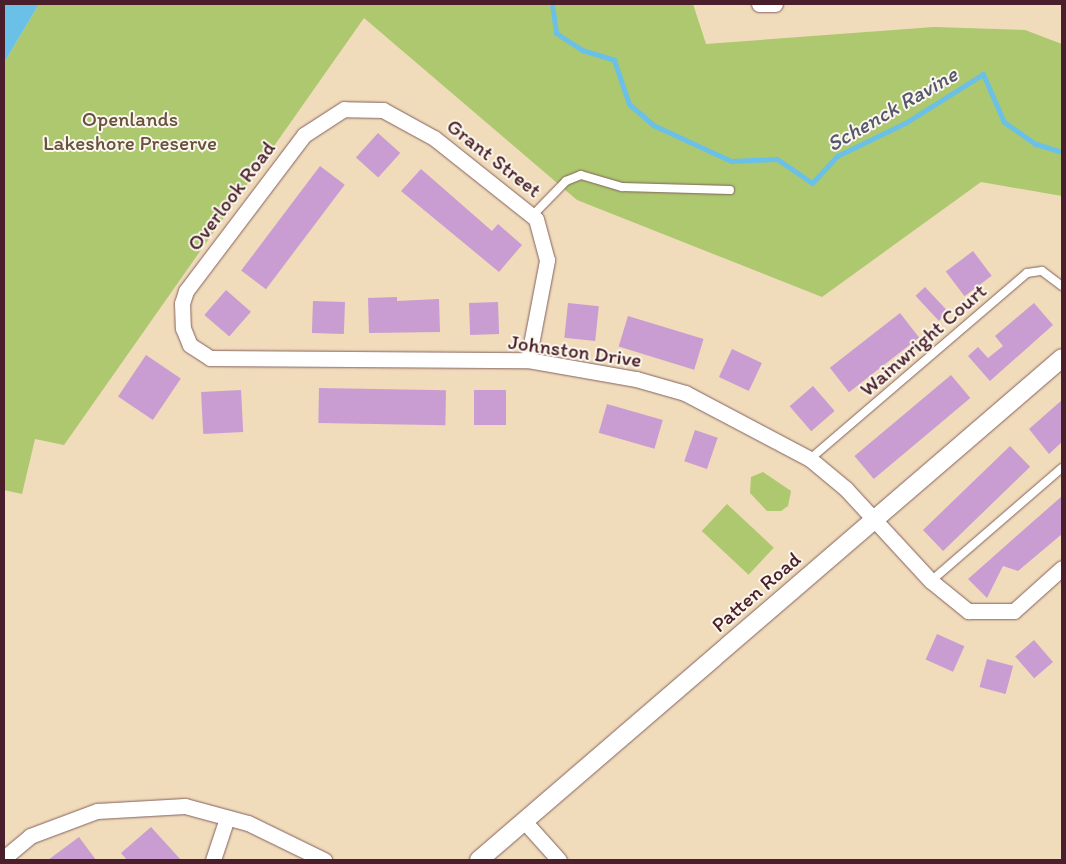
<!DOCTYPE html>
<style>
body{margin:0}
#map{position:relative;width:1066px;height:864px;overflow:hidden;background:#f0dbbb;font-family:Itim,sans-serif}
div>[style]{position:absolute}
.green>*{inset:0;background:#adc86e;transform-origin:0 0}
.water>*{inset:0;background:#6bc0e7}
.stream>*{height:5px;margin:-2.5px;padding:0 2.5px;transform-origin:2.5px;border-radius:2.5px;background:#6bc0e7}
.building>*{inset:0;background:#c99dd2;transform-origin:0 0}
.roads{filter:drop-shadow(0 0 1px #84615d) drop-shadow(0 0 1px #84615d)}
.service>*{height:8px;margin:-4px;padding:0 4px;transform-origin:4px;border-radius:4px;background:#fff}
.minor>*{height:15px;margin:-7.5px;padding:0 7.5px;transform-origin:7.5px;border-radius:7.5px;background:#fff}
.tertiary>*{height:18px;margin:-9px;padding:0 9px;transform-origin:9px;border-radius:9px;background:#fff}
span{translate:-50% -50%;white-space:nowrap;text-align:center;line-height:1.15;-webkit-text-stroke:4px #fbf7ec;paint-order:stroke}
.park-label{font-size:21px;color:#68523f}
.street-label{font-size:21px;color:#4a1f2b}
.water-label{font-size:22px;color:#56576d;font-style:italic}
.frame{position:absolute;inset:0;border:5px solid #4a1f2b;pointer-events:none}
</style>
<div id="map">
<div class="green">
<i style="clip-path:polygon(39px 4px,693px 4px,706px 44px,934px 27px,1025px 30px,1062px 44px,1062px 196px,981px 182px,822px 297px,577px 200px,364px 18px,64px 445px,35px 439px,22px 494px,4px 490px,4px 63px)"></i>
<i style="clip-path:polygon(763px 472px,791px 491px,788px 506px,781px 511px,767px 511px,750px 493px,751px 477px)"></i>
<i style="left:727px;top:504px;width:64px;height:37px;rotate:43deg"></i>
</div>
<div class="water">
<i style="clip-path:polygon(4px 4px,39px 4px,4px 63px)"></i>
</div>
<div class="stream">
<i style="left:552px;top:4px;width:29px;rotate:82deg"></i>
<i style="left:556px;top:33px;width:31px;rotate:33deg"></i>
<i style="left:582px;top:50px;width:34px;rotate:17deg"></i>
<i style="left:614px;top:60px;width:46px;rotate:71.2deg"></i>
<i style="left:629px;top:104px;width:32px;rotate:41deg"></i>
<i style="left:653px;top:125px;width:86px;rotate:24.8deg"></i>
<i style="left:731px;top:161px;width:46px;rotate:-2.5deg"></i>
<i style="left:777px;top:159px;width:42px;rotate:34.4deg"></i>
<i style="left:812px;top:183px;width:37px;rotate:-47deg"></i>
<i style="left:837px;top:156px;width:76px;rotate:-25.9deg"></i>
<i style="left:905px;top:123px;width:92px;rotate:-32.1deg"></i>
<i style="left:983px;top:74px;width:52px;rotate:66.4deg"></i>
<i style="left:1004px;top:122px;width:39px;rotate:35deg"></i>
<i style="left:1036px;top:144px;width:27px;rotate:17deg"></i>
</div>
<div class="building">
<i style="left:378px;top:133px;width:30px;height:33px;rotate:42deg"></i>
<i style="left:320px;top:166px;width:31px;height:131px;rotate:37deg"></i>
<i style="clip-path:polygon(421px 169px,492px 231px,498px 224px,522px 245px,499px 272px,401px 191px)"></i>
<i style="left:973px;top:251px;width:31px;height:34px;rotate:53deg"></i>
<i style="left:925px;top:287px;width:34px;height:13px;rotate:47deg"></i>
<i style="left:226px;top:290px;width:33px;height:33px;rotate:41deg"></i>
<i style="clip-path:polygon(397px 297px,397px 301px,439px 299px,440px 332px,369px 333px,368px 298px)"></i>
<i style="left:313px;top:301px;width:32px;height:32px;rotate:2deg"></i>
<i style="left:498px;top:302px;width:32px;height:29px;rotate:88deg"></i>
<i style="left:568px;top:303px;width:31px;height:35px;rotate:6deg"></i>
<i style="clip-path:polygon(1034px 303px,1053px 325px,990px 381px,968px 356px,978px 347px,988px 358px,1003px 346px,995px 336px)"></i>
<i style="left:900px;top:313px;width:31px;height:89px;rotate:52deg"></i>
<i style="left:628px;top:316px;width:79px;height:32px;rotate:17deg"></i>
<i style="left:732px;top:349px;width:33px;height:31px;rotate:25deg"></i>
<i style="left:146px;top:355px;width:42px;height:50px;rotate:34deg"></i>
<i style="left:951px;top:375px;width:30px;height:126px;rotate:50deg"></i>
<i style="left:813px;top:386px;width:33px;height:31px;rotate:49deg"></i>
<i style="left:319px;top:388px;width:127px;height:35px;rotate:1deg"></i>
<i style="left:241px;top:390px;width:42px;height:40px;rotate:87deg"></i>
<i style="left:474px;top:390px;width:32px;height:35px"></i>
<i style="clip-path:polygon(1062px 400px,1062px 442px,1049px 454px,1029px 429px)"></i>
<i style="left:607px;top:404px;width:58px;height:30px;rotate:16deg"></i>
<i style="left:695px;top:430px;width:24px;height:33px;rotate:19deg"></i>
<i style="left:1010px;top:446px;width:29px;height:121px;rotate:46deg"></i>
<i style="clip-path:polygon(1062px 496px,1062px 534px,1018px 571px,1003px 566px,987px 598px,968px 579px)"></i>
<i style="left:937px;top:634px;width:30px;height:28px;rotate:24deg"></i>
<i style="left:1034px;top:640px;width:29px;height:25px;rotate:49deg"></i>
<i style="left:987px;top:659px;width:27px;height:29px;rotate:15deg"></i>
<i style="clip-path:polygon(151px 827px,181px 860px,127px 860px,121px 853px)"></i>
<i style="clip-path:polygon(79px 837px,96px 860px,48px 860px)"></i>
</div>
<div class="roads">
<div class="service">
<i style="left:532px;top:216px;width:49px;rotate:-45.8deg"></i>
<i style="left:566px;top:181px;width:16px;rotate:-22deg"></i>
<i style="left:581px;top:175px;width:43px;rotate:16.3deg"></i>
<i style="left:622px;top:187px;width:108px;rotate:1.6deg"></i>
<i style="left:810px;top:459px;width:286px;rotate:-40.6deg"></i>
<i style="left:1027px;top:273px;width:15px;rotate:-8deg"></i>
<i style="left:1042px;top:271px;width:25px;rotate:37deg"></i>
<i style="left:931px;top:581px;width:173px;rotate:-40.8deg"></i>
</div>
<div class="minor">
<i style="left:759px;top:4px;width:16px"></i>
<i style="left:528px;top:360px;width:102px;rotate:-79.2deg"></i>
<i style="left:547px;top:260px;width:42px;rotate:-105deg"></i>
<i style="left:536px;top:219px;width:130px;rotate:-141.5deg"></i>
<i style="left:434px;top:138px;width:58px;rotate:-151.2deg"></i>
<i style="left:383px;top:110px;width:39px;rotate:-179deg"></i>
<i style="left:344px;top:109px;width:48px;rotate:147deg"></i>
<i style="left:304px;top:135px;width:196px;rotate:127.1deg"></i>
<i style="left:186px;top:291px;width:13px;rotate:108deg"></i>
<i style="left:182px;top:303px;width:25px;rotate:88deg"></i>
<i style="left:183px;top:328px;width:18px;rotate:68deg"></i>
<i style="left:190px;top:345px;width:24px;rotate:33deg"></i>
<i style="left:210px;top:358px;width:318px;rotate:0.4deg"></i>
<i style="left:528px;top:360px;width:110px;rotate:10deg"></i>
<i style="left:636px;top:379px;width:51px;rotate:15.9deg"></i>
<i style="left:685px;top:393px;width:141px;rotate:27.8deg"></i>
<i style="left:810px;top:459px;width:47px;rotate:39.8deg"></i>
<i style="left:846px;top:489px;width:125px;rotate:47.3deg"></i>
<i style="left:931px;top:581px;width:48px;rotate:39deg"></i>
<i style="left:968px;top:611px;width:46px"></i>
<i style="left:1014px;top:611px;width:64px;rotate:-41.9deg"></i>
<i style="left:524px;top:821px;width:52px;rotate:48.1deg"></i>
<i style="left:4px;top:858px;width:34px;rotate:-40deg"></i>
<i style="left:30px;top:836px;width:72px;rotate:-20.5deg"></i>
<i style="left:97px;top:811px;width:88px;rotate:-3.3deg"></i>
<i style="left:185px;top:806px;width:65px;rotate:15.1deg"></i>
<i style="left:248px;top:823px;width:85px;rotate:26deg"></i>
<i style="left:213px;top:860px;width:44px;rotate:-71.6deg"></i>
</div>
<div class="tertiary">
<i style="left:479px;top:860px;width:769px;rotate:-40.73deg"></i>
</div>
</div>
<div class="park-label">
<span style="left:130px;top:131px">Openlands<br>Lakeshore Preserve</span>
</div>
<div class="street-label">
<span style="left:494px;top:158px;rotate:38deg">Grant Street</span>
<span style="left:231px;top:196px;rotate:-53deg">Overlook Road</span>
<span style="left:923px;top:340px;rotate:-41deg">Wainwright Court</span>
<span style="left:575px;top:351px;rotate:8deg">Johnston Drive</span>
<span style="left:756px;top:592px;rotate:-41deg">Patten Road</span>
</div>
<div class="water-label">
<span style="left:892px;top:109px;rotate:-30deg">Schenck Ravine</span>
</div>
<div class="frame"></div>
</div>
